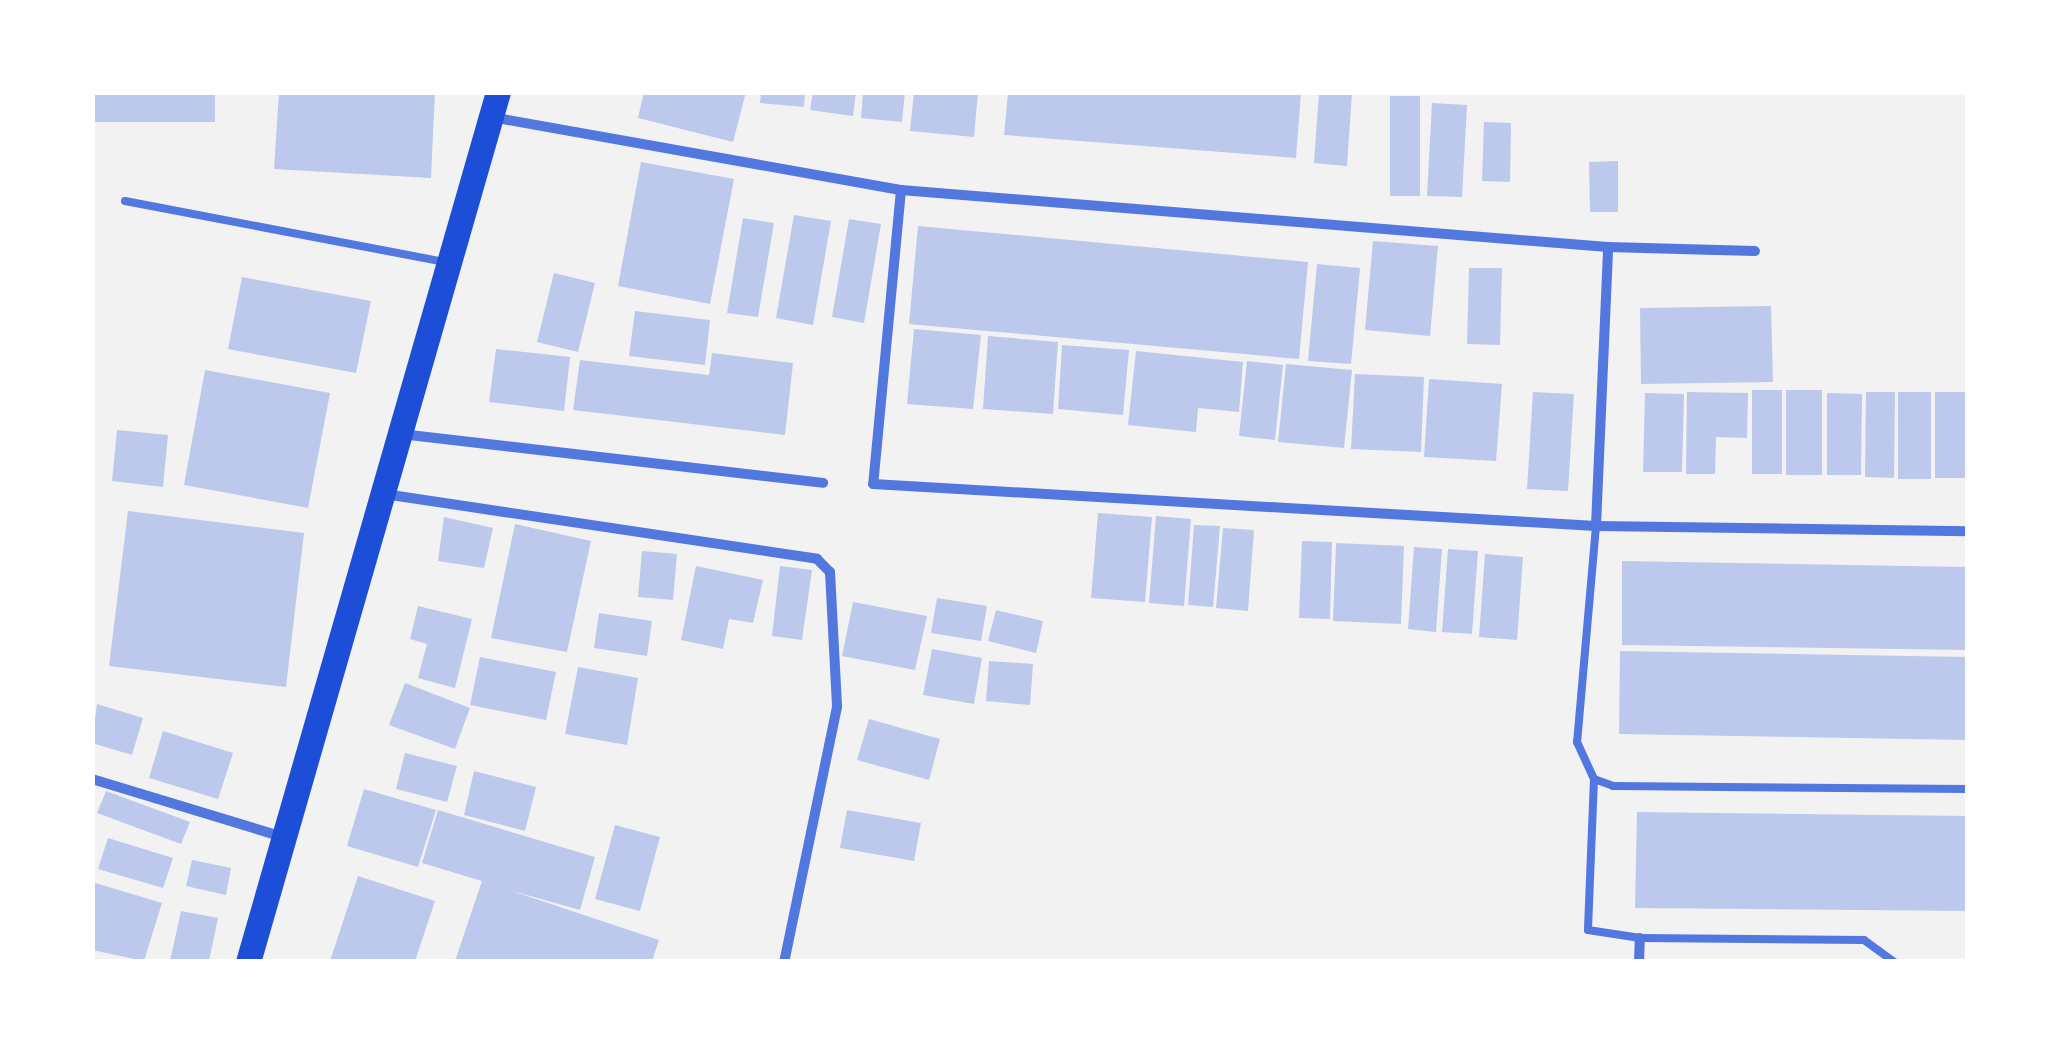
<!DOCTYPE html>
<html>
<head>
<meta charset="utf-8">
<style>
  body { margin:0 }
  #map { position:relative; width:2060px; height:1054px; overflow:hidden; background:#f2f2f2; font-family:"DM Sans",sans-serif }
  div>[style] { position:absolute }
  .building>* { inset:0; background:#bdc9ec }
  .service>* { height:8px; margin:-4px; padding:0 4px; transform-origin:4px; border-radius:4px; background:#5277de }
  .minor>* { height:10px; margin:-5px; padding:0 5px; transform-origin:5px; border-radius:5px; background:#5277de }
  .primary>* { height:25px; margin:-12.5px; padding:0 12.5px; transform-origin:12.5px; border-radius:12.5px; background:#1d4ed8 }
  span { translate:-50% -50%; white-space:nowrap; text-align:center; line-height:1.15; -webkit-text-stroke:10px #fff; paint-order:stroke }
  .frame { position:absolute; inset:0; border:95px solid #fff; pointer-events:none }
</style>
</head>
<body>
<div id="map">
  <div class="building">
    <i style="clip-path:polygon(92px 92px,215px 92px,215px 122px,92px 122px)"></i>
    <i style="clip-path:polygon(279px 92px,435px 92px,431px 178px,274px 169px)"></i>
    <i style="clip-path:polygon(644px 92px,746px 92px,733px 142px,638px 118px)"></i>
    <i style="clip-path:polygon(761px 92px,805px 92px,804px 107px,760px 103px)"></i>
    <i style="clip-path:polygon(813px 92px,856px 92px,853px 116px,810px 110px)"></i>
    <i style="clip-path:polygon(863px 92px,905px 92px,902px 122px,861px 118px)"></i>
    <i style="clip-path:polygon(914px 92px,978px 92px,974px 137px,910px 131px)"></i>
    <i style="clip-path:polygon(1008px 92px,1301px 92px,1296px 158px,1004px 135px)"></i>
    <i style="clip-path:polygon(1319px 92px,1352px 92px,1347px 166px,1314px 163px)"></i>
    <i style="clip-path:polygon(1390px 96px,1420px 96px,1420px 196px,1390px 196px)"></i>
    <i style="clip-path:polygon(1432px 103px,1467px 105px,1462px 197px,1427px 196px)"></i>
    <i style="clip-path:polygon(1484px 122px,1511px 123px,1510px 182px,1482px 181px)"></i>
    <i style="clip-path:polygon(1618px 161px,1618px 212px,1590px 212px,1589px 162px)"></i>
    <i style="clip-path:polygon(641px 162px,734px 179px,710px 304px,618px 286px)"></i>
    <i style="clip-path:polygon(794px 215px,831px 221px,813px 325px,776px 318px)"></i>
    <i style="clip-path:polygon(743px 218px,774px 223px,758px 317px,727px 313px)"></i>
    <i style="clip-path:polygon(849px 219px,881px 224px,864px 323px,832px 317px)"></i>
    <i style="clip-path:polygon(918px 226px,1308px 262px,1299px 359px,909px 324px)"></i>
    <i style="clip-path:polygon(1373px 241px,1438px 246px,1430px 336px,1365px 330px)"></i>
    <i style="clip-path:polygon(1317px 264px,1360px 268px,1351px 364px,1308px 361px)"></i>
    <i style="clip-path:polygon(1469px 268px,1502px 268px,1500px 345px,1467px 344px)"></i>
    <i style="clip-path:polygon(554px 273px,595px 283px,578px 352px,537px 342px)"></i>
    <i style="clip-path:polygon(242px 277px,371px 301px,356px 373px,228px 349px)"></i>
    <i style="clip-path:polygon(1771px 306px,1773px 382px,1641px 384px,1640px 308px)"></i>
    <i style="clip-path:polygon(635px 311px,710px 320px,705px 365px,629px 356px)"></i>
    <i style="clip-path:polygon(914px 329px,981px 335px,973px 409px,907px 404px)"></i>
    <i style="clip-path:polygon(988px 336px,1058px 342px,1053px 414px,983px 409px)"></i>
    <i style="clip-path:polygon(1062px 345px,1129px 350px,1123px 415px,1058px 409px)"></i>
    <i style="clip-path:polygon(496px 349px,570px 357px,564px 411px,489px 402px)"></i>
    <i style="clip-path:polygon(1136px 351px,1243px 362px,1239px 412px,1198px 408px,1196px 432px,1128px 425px)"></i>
    <i style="clip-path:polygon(712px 353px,793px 363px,785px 435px,573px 410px,580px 360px,709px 375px)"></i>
    <i style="clip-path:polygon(1247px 361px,1283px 365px,1275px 440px,1239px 436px)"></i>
    <i style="clip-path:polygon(1286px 364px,1352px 370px,1344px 448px,1278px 442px)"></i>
    <i style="clip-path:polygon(205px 370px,330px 393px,308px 508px,184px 485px)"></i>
    <i style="clip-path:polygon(1355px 374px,1424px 377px,1421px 452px,1351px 449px)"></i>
    <i style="clip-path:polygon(1429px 379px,1502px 384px,1496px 461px,1424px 457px)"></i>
    <i style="clip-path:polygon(1752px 390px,1782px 390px,1782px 474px,1752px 474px)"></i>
    <i style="clip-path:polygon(1786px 390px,1822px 390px,1822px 475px,1786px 475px)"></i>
    <i style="clip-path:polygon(1533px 392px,1574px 394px,1568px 491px,1527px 489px)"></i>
    <i style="clip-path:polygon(1687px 392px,1748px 393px,1747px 438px,1716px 437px,1715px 474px,1686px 474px)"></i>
    <i style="clip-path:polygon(1866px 392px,1895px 392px,1894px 478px,1865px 477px)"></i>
    <i style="clip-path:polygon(1898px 392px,1931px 392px,1931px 479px,1898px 479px)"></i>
    <i style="clip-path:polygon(1935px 392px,1968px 392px,1968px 478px,1935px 478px)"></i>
    <i style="clip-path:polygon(1645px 393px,1684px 394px,1682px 472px,1643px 472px)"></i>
    <i style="clip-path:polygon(1827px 393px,1862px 394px,1861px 475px,1827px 475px)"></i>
    <i style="clip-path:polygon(117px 430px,168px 435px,163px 487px,112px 481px)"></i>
    <i style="clip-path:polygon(128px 511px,304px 533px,286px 687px,109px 666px)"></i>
    <i style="clip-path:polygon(1098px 513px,1152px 517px,1145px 602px,1091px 598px)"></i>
    <i style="clip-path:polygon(1156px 516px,1191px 519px,1184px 606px,1149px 603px)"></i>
    <i style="clip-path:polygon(444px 517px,493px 528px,484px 568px,438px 561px)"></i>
    <i style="clip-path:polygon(515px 524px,591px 541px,567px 652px,491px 638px)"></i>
    <i style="clip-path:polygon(1194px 525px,1220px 526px,1213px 607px,1188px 605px)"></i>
    <i style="clip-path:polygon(1223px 528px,1254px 530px,1248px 611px,1216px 608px)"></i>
    <i style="clip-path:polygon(1302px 541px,1332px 542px,1330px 619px,1299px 618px)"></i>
    <i style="clip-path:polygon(1336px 543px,1404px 546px,1401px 624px,1333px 621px)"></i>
    <i style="clip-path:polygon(1414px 547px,1442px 549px,1436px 632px,1408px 629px)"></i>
    <i style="clip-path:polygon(1448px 549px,1478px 551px,1472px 634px,1442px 632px)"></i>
    <i style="clip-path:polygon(642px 551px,677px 554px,673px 600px,638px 597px)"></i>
    <i style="clip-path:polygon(1485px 554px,1523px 557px,1517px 640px,1479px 637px)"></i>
    <i style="clip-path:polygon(1622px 561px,1968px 567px,1968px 650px,1622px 645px)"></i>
    <i style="clip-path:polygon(696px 566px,763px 580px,753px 623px,729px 619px,723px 649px,681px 640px)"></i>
    <i style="clip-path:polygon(780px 566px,812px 570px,802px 640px,772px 636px)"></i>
    <i style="clip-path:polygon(937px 598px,987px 606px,981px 641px,931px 633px)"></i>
    <i style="clip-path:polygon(853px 602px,927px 616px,915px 670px,842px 656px)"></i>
    <i style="clip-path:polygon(418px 606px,472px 619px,455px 688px,418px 678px,427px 644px,410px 639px)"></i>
    <i style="clip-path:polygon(996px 610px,1043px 621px,1036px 653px,988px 641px)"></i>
    <i style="clip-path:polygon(599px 613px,652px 621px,647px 656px,594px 648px)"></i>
    <i style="clip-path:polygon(932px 649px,982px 658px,974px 704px,923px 695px)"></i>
    <i style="clip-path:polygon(1620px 651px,1968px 657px,1968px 740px,1619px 734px)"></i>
    <i style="clip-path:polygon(480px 657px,556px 672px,546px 720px,470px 705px)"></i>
    <i style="clip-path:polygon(989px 661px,1033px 664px,1030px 705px,986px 701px)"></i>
    <i style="clip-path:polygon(578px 667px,638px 678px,627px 745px,565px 734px)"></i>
    <i style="clip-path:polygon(405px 683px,470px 708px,455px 749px,389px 725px)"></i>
    <i style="clip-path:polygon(97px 704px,143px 718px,132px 755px,92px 743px)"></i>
    <i style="clip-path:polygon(869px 719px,940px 739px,929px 780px,857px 760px)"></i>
    <i style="clip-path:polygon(163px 731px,233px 753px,218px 799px,149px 778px)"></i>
    <i style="clip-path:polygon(405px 753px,457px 766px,447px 802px,396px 789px)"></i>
    <i style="clip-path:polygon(474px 771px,536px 787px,525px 831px,464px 815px)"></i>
    <i style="clip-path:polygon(364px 789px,436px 810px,418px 867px,347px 846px)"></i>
    <i style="clip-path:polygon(106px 791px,190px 822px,181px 844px,97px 813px)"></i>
    <i style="clip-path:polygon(438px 810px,595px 857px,580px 910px,509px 890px,659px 940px,652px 961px,455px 961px,482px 881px,422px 863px)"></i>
    <i style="clip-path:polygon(847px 810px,921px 823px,914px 861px,840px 848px)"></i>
    <i style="clip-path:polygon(1637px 812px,1968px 816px,1968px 911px,1635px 908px)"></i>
    <i style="clip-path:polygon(615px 825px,660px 837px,640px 911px,595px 899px)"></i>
    <i style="clip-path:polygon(108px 838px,173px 858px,163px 888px,98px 869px)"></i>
    <i style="clip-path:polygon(192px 860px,231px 868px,226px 895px,186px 886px)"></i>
    <i style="clip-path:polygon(358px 876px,435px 901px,415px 961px,330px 961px)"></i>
    <i style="clip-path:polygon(92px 882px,162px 903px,144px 961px,92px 950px)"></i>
    <i style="clip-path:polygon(181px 911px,218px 918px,209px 961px,170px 961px)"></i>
  </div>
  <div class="service">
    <i style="left:125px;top:201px;width:326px;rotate:10.8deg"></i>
    <i style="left:1596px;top:526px;width:217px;rotate:95deg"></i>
    <i style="left:1577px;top:742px;width:41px;rotate:65.3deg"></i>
    <i style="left:1594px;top:779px;width:20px;rotate:20deg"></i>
    <i style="left:1613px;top:786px;width:355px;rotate:0.5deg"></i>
    <i style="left:1594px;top:779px;width:151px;rotate:92.3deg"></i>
    <i style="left:1588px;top:930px;width:53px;rotate:8.7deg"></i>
    <i style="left:1640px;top:938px;width:224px;rotate:0.5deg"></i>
    <i style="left:1864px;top:940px;width:37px;rotate:36deg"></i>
  </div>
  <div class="minor">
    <i style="left:491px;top:117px;width:416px;rotate:10.1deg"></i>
    <i style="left:901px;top:190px;width:709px;rotate:4.61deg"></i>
    <i style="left:1608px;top:247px;width:147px;rotate:1.6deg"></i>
    <i style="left:901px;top:190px;width:295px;rotate:95.4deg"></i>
    <i style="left:873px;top:484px;width:724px;rotate:3.32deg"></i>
    <i style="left:1596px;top:526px;width:372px;rotate:0.8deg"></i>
    <i style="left:401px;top:434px;width:425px;rotate:6.6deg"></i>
    <i style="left:384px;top:494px;width:438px;rotate:8.5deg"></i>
    <i style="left:817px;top:559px;width:18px;rotate:45deg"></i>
    <i style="left:830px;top:572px;width:135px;rotate:87deg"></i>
    <i style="left:837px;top:707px;width:260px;rotate:101.7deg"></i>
    <i style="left:1596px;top:526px;width:279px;rotate:-87.5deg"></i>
    <i style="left:92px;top:779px;width:200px;rotate:16.9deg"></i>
    <i style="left:1639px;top:962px;width:24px;rotate:-88deg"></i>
  </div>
  <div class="primary">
    <i style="left:248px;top:962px;width:905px;rotate:-73.97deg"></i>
  </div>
  <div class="frame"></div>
</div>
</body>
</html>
